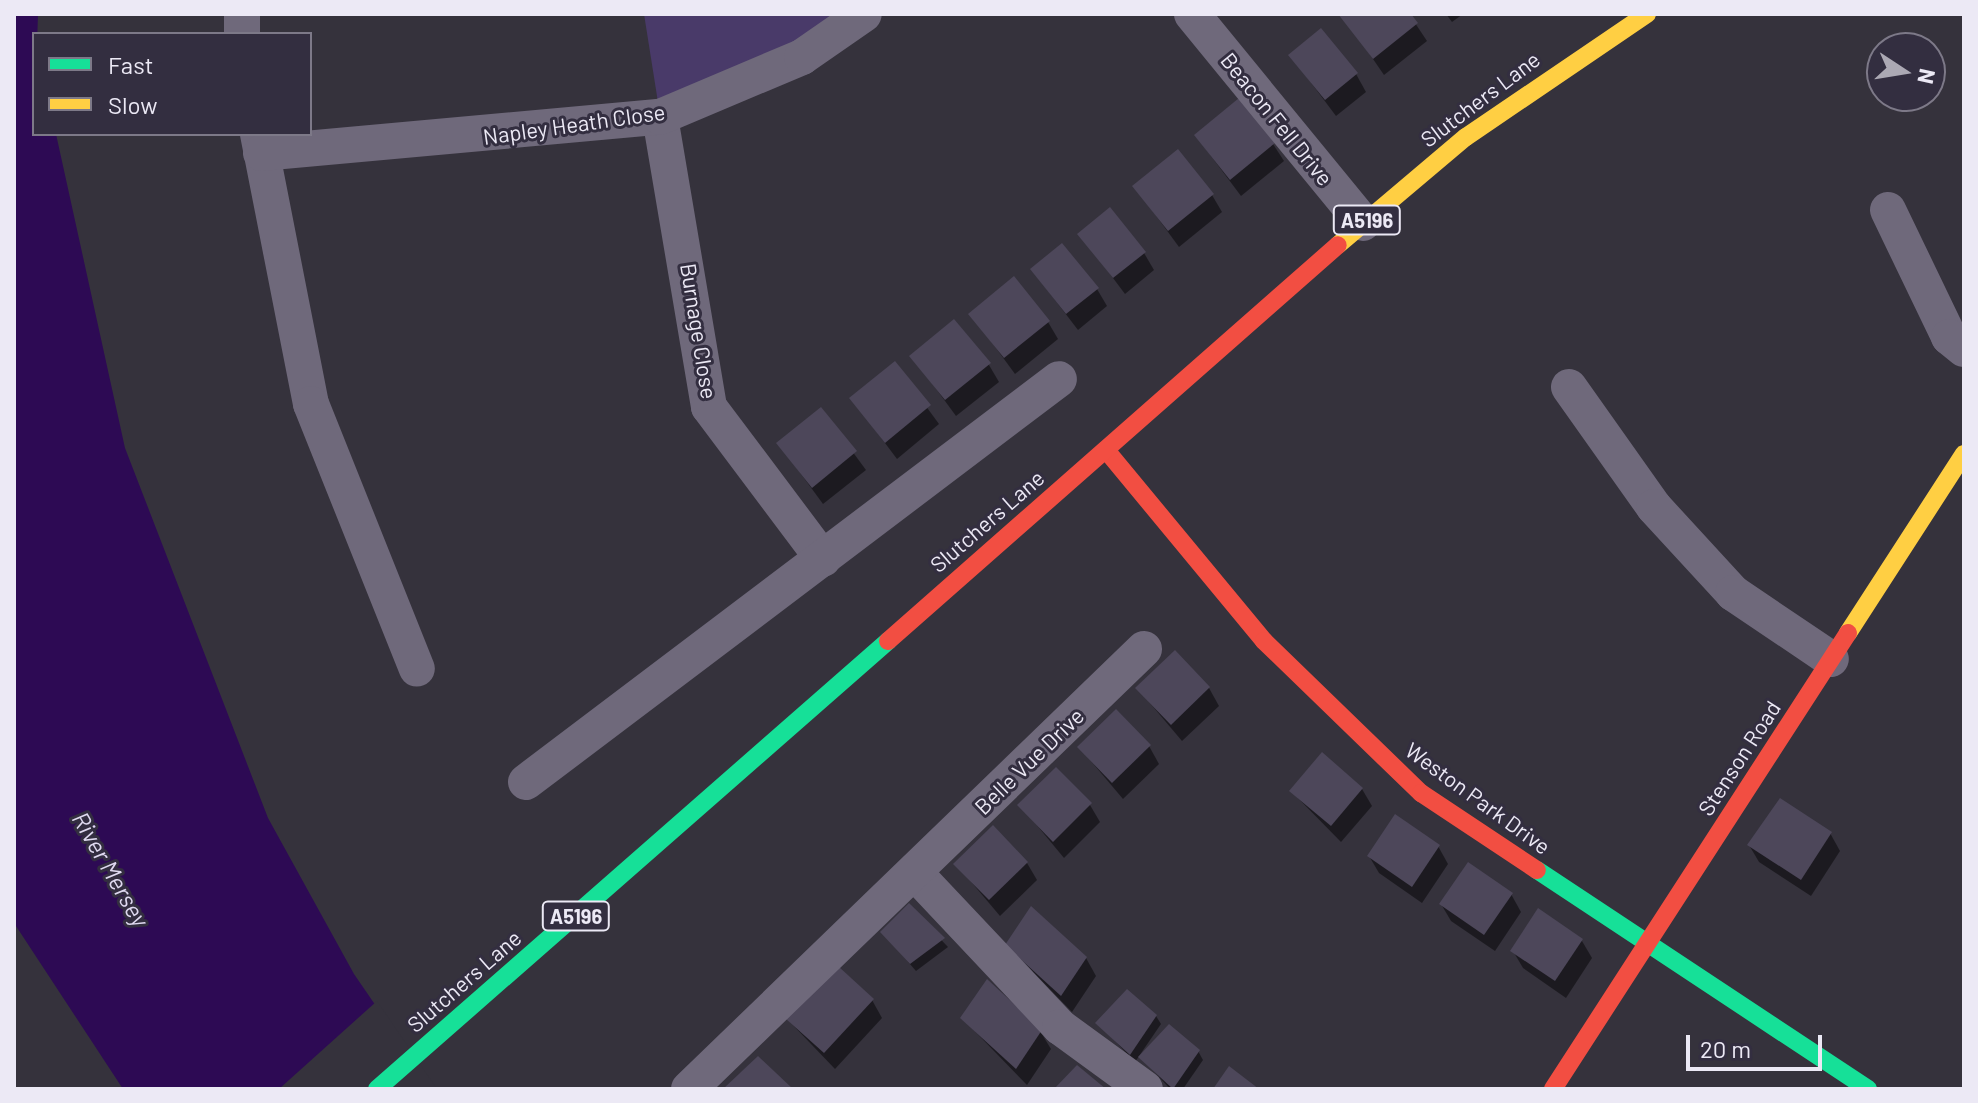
<!DOCTYPE html>
<html>
<head>
<meta charset="utf-8">
<style>
  body { margin:0 }
  #map { position:relative; width:1978px; height:1103px; overflow:hidden; background:#35323c; font-family:Barlow,sans-serif }
  div>[style] { position:absolute }
  .green>* { inset:0; background:#493a69 }
  .water>* { inset:0; background:#2d0a54 }
  .pier>* { inset:0; background:#35323c }
  .shadow>* { inset:0; background:#0007 }
  .building>* { inset:0; background:#4d475a }
  .street>* { height:36px; margin:-18px; padding:0 18px; transform-origin:18px; border-radius:18px; background:#6f697b }
  .fast>* { height:18px; margin:-9px; padding:0 9px; transform-origin:9px; border-radius:9px; background:#16e098 }
  .slow>* { height:18px; margin:-9px; padding:0 9px; transform-origin:9px; border-radius:9px; background:#ffcf43 }
  .jam>* { height:18px; margin:-9px; padding:0 9px; transform-origin:9px; border-radius:9px; background:#f24e42 }
  span { translate:-50% -50%; white-space:nowrap; text-align:center; line-height:1.15; -webkit-text-stroke:6px #332e40; paint-order:stroke }
  .shield-label span { padding:2px 6px; background:#332e40; border:2px solid; border-radius:6px; -webkit-text-stroke-width:0 }
  .shield-label { font-size:20px; color:#ece9f5; font-weight:700 }
  .street-label { font-size:22px; color:#ece9f5 }
  .water-label { font-size:24px; color:#dfd9f0; font-style:italic }
  .frame { position:absolute; inset:0; border:16px solid #ece9f5; pointer-events:none }
  .legend { position:absolute; left:32px; top:32px; width:280px; height:104px; box-sizing:border-box; background:#332e40; border:2px solid #7d7988; margin:0; padding:10px 14px; list-style:none; font-size:24px; color:#ece9f5 }
  .legend li { display:flex; align-items:center; gap:16px; height:40px }
  .legend b { width:40px; border:2px solid #7d7988 }
  .north { position:absolute; left:1866px; top:32px; width:80px; height:80px; box-sizing:border-box; background:#332e40; border:2px solid #7d7988; border-radius:50%; rotate:102deg; font-size:22px; font-weight:700; line-height:32px; text-align:center; color:#ece9f5 }
  .north::after { content:''; display:block; margin:auto; width:28px; height:36px; background:#aca9b4; clip-path:polygon(50% 0,100% 100%,50% 72%,0 100%) }
  .scale { position:absolute; left:1686px; top:1035px; width:136px; height:36px; box-sizing:border-box; border:4px solid #ece9f5; border-top:0; padding-left:10px; font-size:24px; line-height:28px; white-space:nowrap; color:#ece9f5; -webkit-text-stroke:6px #332e40; paint-order:stroke }
</style>
</head>
<body>
<div id="map">
  <div class="green">
    <i style="clip-path:polygon(644px 14px,862px 14px,660px 115px)"></i>
  </div>
  <div class="water">
    <i style="clip-path:polygon(14px 14px,38px 14px,34px 134px,56px 134px,125px 448px,268px 818px,354px 974px,433px 1089px,123px 1089px,14px 923px)"></i>
  </div>
  <div class="pier">
    <i style="clip-path:polygon(377px 1001px,437px 1089px,279px 1089px)"></i>
  </div>
  <div class="shadow">
    <i style="clip-path:polygon(1342px 14px,1409px 14px,1427px 41px,1384px 75px)"></i>
    <i style="clip-path:polygon(1446px 14px,1463px 14px,1452px 22px)"></i>
    <i style="clip-path:polygon(1291px 56px,1356px 74px,1366px 92px,1336px 116px)"></i>
    <i style="clip-path:polygon(1196px 136px,1273px 144px,1284px 161px,1241px 196px)"></i>
    <i style="clip-path:polygon(1135px 187px,1212px 195px,1222px 212px,1179px 247px)"></i>
    <i style="clip-path:polygon(1080px 234px,1144px 253px,1154px 270px,1125px 294px)"></i>
    <i style="clip-path:polygon(1032px 270px,1097px 289px,1107px 306px,1078px 330px)"></i>
    <i style="clip-path:polygon(971px 314px,1048px 322px,1058px 339px,1015px 374px)"></i>
    <i style="clip-path:polygon(912px 356px,989px 365px,999px 382px,956px 416px)"></i>
    <i style="clip-path:polygon(895px 364px,939px 424px,897px 459px,852px 399px)"></i>
    <i style="clip-path:polygon(821px 409px,866px 470px,823px 504px,779px 444px)"></i>
    <i style="clip-path:polygon(1209px 688px,1219px 706px,1182px 741px,1138px 689px)"></i>
    <i style="clip-path:polygon(1149px 746px,1159px 764px,1123px 799px,1079px 747px)"></i>
    <i style="clip-path:polygon(1362px 789px,1372px 806px,1341px 842px,1291px 791px)"></i>
    <i style="clip-path:polygon(1020px 805px,1090px 805px,1100px 822px,1064px 858px)"></i>
    <i style="clip-path:polygon(1830px 833px,1840px 851px,1811px 896px,1759px 862px,1749px 845px)"></i>
    <i style="clip-path:polygon(1438px 846px,1448px 864px,1422px 903px,1379px 873px,1369px 856px)"></i>
    <i style="clip-path:polygon(1027px 863px,1037px 880px,1000px 916px,956px 864px)"></i>
    <i style="clip-path:polygon(1511px 894px,1521px 912px,1495px 951px,1451px 921px,1441px 904px)"></i>
    <i style="clip-path:polygon(909px 906px,948px 947px,916px 971px,882px 932px)"></i>
    <i style="clip-path:polygon(1582px 941px,1592px 958px,1566px 998px,1523px 968px,1513px 951px)"></i>
    <i style="clip-path:polygon(1008px 946px,1086px 958px,1096px 976px,1072px 1012px)"></i>
    <i style="clip-path:polygon(872px 1000px,882px 1018px,835px 1069px,788px 1020px)"></i>
    <i style="clip-path:polygon(1156px 1016px,1161px 1024px,1135px 1062px,1098px 1023px)"></i>
    <i style="clip-path:polygon(962px 1018px,1040px 1031px,1051px 1049px,1027px 1085px)"></i>
    <i style="clip-path:polygon(1198px 1051px,1203px 1060px,1183px 1089px,1170px 1089px,1141px 1057px)"></i>
  </div>
  <div class="building">
    <i style="clip-path:polygon(1338px 14px,1411px 14px,1418px 23px,1373px 59px)"></i>
    <i style="clip-path:polygon(1321px 28px,1358px 73px,1325px 100px,1288px 55px)"></i>
    <i style="clip-path:polygon(1239px 98px,1275px 143px,1230px 180px,1194px 135px)"></i>
    <i style="clip-path:polygon(1178px 149px,1214px 194px,1168px 231px,1132px 186px)"></i>
    <i style="clip-path:polygon(1110px 207px,1146px 252px,1113px 278px,1077px 234px)"></i>
    <i style="clip-path:polygon(1062px 243px,1099px 288px,1066px 314px,1030px 269px)"></i>
    <i style="clip-path:polygon(1014px 276px,1050px 321px,1004px 358px,968px 314px)"></i>
    <i style="clip-path:polygon(954px 319px,991px 363px,945px 400px,909px 356px)"></i>
    <i style="clip-path:polygon(895px 361px,931px 405px,885px 443px,849px 398px)"></i>
    <i style="clip-path:polygon(821px 407px,857px 451px,812px 488px,776px 443px)"></i>
    <i style="clip-path:polygon(1175px 650px,1210px 687px,1171px 725px,1135px 688px)"></i>
    <i style="clip-path:polygon(1116px 709px,1151px 745px,1112px 783px,1077px 747px)"></i>
    <i style="clip-path:polygon(1322px 752px,1363px 788px,1331px 826px,1289px 791px)"></i>
    <i style="clip-path:polygon(1056px 767px,1092px 803px,1053px 842px,1017px 805px)"></i>
    <i style="clip-path:polygon(1780px 798px,1832px 832px,1801px 880px,1747px 845px)"></i>
    <i style="clip-path:polygon(1395px 814px,1440px 845px,1412px 887px,1367px 856px)"></i>
    <i style="clip-path:polygon(993px 825px,1028px 862px,989px 900px,953px 864px)"></i>
    <i style="clip-path:polygon(1468px 862px,1513px 893px,1484px 935px,1439px 904px)"></i>
    <i style="clip-path:polygon(909px 903px,945px 938px,910px 964px,880px 932px)"></i>
    <i style="clip-path:polygon(1031px 906px,1087px 957px,1061px 996px,1005px 945px)"></i>
    <i style="clip-path:polygon(1538px 908px,1583px 939px,1555px 981px,1510px 951px)"></i>
    <i style="clip-path:polygon(838px 966px,874px 999px,824px 1053px,786px 1019px)"></i>
    <i style="clip-path:polygon(987px 979px,1042px 1030px,1016px 1069px,960px 1018px)"></i>
    <i style="clip-path:polygon(1127px 989px,1157px 1015px,1130px 1055px,1095px 1023px)"></i>
    <i style="clip-path:polygon(1169px 1024px,1200px 1050px,1173px 1089px,1138px 1057px)"></i>
    <i style="clip-path:polygon(758px 1056px,793px 1089px,723px 1089px)"></i>
    <i style="clip-path:polygon(1077px 1065px,1106px 1089px,1054px 1089px)"></i>
    <i style="clip-path:polygon(1229px 1066px,1259px 1089px,1213px 1089px)"></i>
  </div>
  <div class="street">
    <i style="left:242px;top:14px;width:20px;rotate:90deg"></i>
    <i style="left:1192px;top:14px;width:270px;rotate:50.7deg"></i>
    <i style="left:660px;top:117px;width:294px;rotate:80.4deg"></i>
    <i style="left:709px;top:407px;width:190px;rotate:53.1deg"></i>
    <i style="left:258px;top:134px;width:275px;rotate:78.9deg"></i>
    <i style="left:311px;top:404px;width:285px;rotate:68.2deg"></i>
    <i style="left:261px;top:153px;width:401px;rotate:-5.2deg"></i>
    <i style="left:660px;top:117px;width:154px;rotate:-22.9deg"></i>
    <i style="left:802px;top:57px;width:75px;rotate:-34.7deg"></i>
    <i style="left:1888px;top:210px;width:141px;rotate:64.3deg"></i>
    <i style="left:1949px;top:337px;width:19px;rotate:39deg"></i>
    <i style="left:1569px;top:387px;width:147px;rotate:54.7deg"></i>
    <i style="left:1654px;top:507px;width:117px;rotate:47.4deg"></i>
    <i style="left:1733px;top:593px;width:118px;rotate:34deg"></i>
    <i style="left:526px;top:782px;width:668px;rotate:-37.09deg"></i>
    <i style="left:915px;top:873px;width:212px;rotate:46.7deg"></i>
    <i style="left:1060px;top:1027px;width:105px;rotate:36.1deg"></i>
    <i style="left:689px;top:1089px;width:633px;rotate:-44.04deg"></i>
  </div>
  <div class="fast">
    <i style="left:1537px;top:870px;width:397px;rotate:33.5deg"></i>
    <i style="left:377px;top:1089px;width:680px;rotate:-41.24deg"></i>
  </div>
  <div class="slow">
    <i style="left:1338px;top:245px;width:167px;rotate:-40.2deg"></i>
    <i style="left:1466px;top:137px;width:219px;rotate:-34.2deg"></i>
    <i style="left:1848px;top:633px;width:213px;rotate:-57.1deg"></i>
  </div>
  <div class="jam">
    <i style="left:1106px;top:450px;width:248px;rotate:50.4deg"></i>
    <i style="left:1264px;top:641px;width:219px;rotate:44.1deg"></i>
    <i style="left:1421px;top:793px;width:139px;rotate:33.6deg"></i>
    <i style="left:888px;top:641px;width:599px;rotate:-41.35deg"></i>
    <i style="left:1553px;top:1089px;width:543px;rotate:-57.1deg"></i>
  </div>
  <div class="shield-label">
    <span style="left:1367px;top:220px">A5196</span>
    <span style="left:576px;top:916px">A5196</span>
  </div>
  <div class="street-label">
    <span style="left:1480px;top:99px;rotate:-37deg">Slutchers Lane</span>
    <span style="left:1277px;top:119px;rotate:51deg">Beacon Fell Drive</span>
    <span style="left:574px;top:124px;rotate:-8deg">Napley Heath Close</span>
    <span style="left:699px;top:331px;rotate:81deg">Burnage Close</span>
    <span style="left:987px;top:521px;rotate:-41deg">Slutchers Lane</span>
    <span style="left:1739px;top:758px;rotate:-57deg">Stenson Road</span>
    <span style="left:1029px;top:761px;rotate:-44deg">Belle Vue Drive</span>
    <span style="left:1478px;top:798px;rotate:36deg">Weston Park Drive</span>
    <span style="left:464px;top:981px;rotate:-41deg">Slutchers Lane</span>
  </div>
  <div class="water-label">
    <span style="left:111px;top:869px;rotate:60deg">River Mersey</span>
  </div>
  <div class="frame"></div>
  <ul class="legend">
  <li><b style="height:10px;background:#16e098"></b>Fast</li>
  <li><b style="height:10px;background:#ffcf43"></b>Slow</li>
  </ul>
  <div class="north">N</div>
  <div class="scale">20 m</div>
</div>
</body>
</html>
